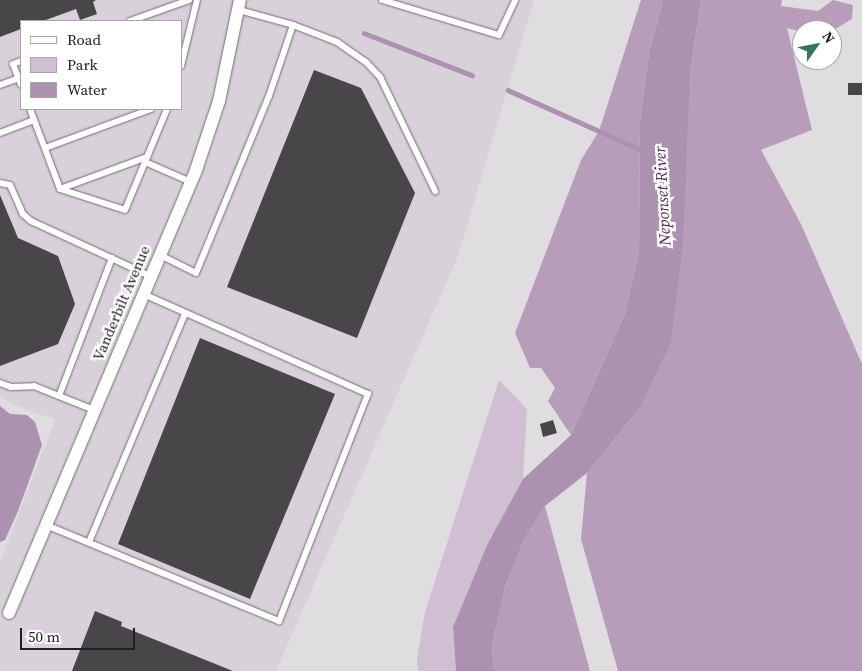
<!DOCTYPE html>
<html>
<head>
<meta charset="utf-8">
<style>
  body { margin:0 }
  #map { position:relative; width:862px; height:671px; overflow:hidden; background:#e0dde0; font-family:"Source Serif 4",serif }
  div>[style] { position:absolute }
  .built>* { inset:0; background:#d9d1da }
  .green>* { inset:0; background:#d0bfd2 }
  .forest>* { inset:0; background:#b89dbb }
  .water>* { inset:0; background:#ac92b0 }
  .stream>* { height:4.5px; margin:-2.25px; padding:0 2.25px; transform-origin:2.25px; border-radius:2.25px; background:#ac92b0 }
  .building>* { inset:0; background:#484649 }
  .roads { filter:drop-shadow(0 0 1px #737073) drop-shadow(0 0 1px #737073) }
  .lane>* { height:6px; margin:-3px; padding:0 3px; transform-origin:3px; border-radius:3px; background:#fff }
  .street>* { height:12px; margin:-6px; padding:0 6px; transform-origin:6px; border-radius:6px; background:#fff }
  span { translate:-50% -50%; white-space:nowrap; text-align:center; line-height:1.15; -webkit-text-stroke:5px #fff; paint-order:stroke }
  .street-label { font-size:15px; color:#212021 }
  .water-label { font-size:16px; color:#4d2a53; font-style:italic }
  .legend { position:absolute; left:20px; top:20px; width:162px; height:90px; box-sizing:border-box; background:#fff; border:1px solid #a6a6a6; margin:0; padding:6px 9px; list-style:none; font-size:15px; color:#212021 }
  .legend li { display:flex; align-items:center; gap:10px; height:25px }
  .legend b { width:25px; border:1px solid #a6a6a6 }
  .north { position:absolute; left:792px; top:20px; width:50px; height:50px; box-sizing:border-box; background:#fff; border:1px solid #a6a6a6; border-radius:50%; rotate:57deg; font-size:14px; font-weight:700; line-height:20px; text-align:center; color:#212021 }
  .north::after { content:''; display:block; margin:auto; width:18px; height:22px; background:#357562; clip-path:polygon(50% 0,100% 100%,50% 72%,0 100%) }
  .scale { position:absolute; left:20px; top:628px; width:115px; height:22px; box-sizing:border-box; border:2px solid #212021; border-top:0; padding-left:6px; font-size:15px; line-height:18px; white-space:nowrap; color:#212021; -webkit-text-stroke:4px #fff; paint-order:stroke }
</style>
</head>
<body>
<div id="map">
  <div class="built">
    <i style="clip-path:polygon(evenodd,0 0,534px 0,458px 256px,276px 671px,0 671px,0 562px,55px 420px,14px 405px,0 396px,0 0,21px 21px,181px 21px,181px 109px,21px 109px,21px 21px)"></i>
  </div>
  <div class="green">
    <i style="clip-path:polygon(499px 380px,527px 409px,523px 479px,487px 545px,453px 627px,456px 671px,418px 671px,417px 658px,425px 612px)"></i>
  </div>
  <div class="forest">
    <i style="clip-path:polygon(641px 0,663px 0,649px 53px,640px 120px,639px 253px,624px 316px,571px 435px,548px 401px,555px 388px,541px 368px,530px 368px,515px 333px,581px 160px,599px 131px)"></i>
    <i style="clip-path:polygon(701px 0,782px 0,781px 6px,818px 11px,833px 0,853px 5px,852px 19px,832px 31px,802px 32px,787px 28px,812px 130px,761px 150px,801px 224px,862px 364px,862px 671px,618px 671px,581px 539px,587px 473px,639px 409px,685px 147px,690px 74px)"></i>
    <i style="clip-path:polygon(545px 506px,590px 671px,494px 671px,492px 646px,506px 584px,524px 540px)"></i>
  </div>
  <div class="water">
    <i style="clip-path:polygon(663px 0,701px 0,690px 74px,683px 244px,671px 342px,639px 409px,587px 473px,545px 506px,524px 540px,506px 584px,492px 646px,494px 671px,456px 671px,453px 627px,487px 545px,523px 479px,571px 435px,624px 316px,639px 253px,640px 120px,649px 53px)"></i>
    <i style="clip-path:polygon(0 406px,10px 414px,27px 415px,35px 422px,42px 445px,18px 511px,5px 540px,0 542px)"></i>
  </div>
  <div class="stream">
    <i style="left:364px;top:33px;width:116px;rotate:21.3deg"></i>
    <i style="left:508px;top:90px;width:149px;rotate:24.2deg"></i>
  </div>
  <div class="building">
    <i style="clip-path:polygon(0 0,96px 0,93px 2px,97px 14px,80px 20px,76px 9px,43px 21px,21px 21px,21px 29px,0 37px)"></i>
    <i style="clip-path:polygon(314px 70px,361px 88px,415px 193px,357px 338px,227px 287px)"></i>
    <i style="clip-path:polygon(848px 83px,862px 83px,862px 95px,848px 95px)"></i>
    <i style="clip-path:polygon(0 195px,18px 238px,58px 256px,75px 304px,58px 344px,0 366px)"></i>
    <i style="clip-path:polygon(200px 338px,335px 394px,250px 599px,118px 544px)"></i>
    <i style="clip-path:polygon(553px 420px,557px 433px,543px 437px,540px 424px)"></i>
    <i style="clip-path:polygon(95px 611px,122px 622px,121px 626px,233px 671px,72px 671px)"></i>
  </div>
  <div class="roads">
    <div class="lane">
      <i style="left:382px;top:0;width:122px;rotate:16.7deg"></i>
      <i style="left:499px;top:35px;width:38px;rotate:-65deg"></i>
      <i style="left:239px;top:10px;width:56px;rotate:15.5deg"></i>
      <i style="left:293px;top:25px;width:47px;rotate:21.1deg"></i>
      <i style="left:337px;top:42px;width:35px;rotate:35deg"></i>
      <i style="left:366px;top:62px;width:21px;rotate:47deg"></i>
      <i style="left:380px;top:77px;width:127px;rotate:64.2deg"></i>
      <i style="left:130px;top:21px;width:63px;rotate:-19.6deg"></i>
      <i style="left:21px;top:61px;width:9px;rotate:159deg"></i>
      <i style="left:13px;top:64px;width:22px;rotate:69deg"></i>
      <i style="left:181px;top:66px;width:68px;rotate:-76.4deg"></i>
      <i style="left:0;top:85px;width:20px;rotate:-20deg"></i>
      <i style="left:30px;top:109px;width:85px;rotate:69.4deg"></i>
      <i style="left:0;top:133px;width:36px;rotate:-21deg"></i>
      <i style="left:45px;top:148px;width:113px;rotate:-20.2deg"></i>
      <i style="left:145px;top:162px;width:50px;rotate:23.5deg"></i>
      <i style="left:0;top:183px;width:10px;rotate:11deg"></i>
      <i style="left:10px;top:185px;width:32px;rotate:66deg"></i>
      <i style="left:23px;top:214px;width:11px;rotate:41deg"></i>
      <i style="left:31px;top:221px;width:131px;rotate:24.8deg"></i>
      <i style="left:60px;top:189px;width:68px;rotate:17.9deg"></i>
      <i style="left:125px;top:210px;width:109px;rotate:-67.4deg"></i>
      <i style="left:60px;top:189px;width:93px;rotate:-20.2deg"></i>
      <i style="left:160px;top:255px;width:40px;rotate:26.6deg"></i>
      <i style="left:196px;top:273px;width:191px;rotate:-67.6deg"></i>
      <i style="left:269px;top:96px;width:75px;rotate:-71.3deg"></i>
      <i style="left:0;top:383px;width:12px;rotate:20deg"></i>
      <i style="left:11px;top:387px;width:23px;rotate:-2deg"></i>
      <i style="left:34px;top:386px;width:65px;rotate:21.8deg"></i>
      <i style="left:59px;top:396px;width:148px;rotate:-69deg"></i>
      <i style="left:46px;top:525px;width:252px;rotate:22.4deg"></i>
      <i style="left:279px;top:621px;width:244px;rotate:-68.6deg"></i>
      <i style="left:368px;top:394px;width:246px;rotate:-156deg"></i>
      <i style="left:89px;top:542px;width:247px;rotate:-67.2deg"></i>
    </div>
    <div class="street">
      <i style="left:9px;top:613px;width:481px;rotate:-67.1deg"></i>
      <i style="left:196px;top:170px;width:73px;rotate:-71.6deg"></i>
      <i style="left:219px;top:101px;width:103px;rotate:-78.3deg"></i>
    </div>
  </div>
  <div class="street-label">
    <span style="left:121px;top:303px;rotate:-67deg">Vanderbilt Avenue</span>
  </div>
  <div class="water-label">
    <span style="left:662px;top:196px;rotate:-93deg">Neponset River</span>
  </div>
  <ul class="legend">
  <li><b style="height:6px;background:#fff"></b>Road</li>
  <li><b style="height:14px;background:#d0bfd2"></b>Park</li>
  <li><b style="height:14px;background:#ac92b0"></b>Water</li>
  </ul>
  <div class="north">N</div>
  <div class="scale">50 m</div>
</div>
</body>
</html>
